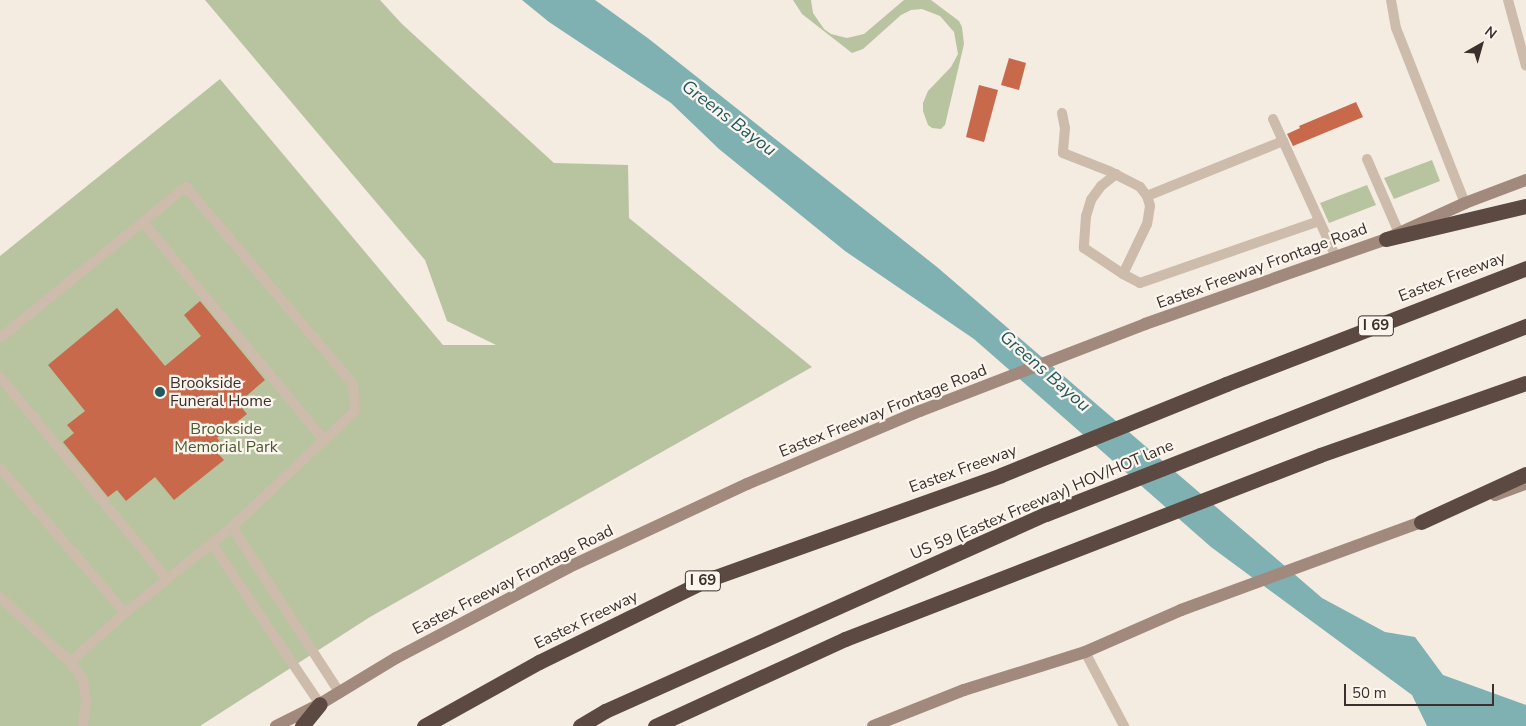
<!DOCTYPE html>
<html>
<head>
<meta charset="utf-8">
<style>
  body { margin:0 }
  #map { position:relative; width:1526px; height:726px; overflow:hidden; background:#f4ebe1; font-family:"Nunito Sans",sans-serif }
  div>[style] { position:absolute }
  .green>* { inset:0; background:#b8c4a0 }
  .water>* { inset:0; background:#7fb0b2 }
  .building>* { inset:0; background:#c8694b }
  .service>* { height:10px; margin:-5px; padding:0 5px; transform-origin:5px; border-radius:5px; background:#cdbbac }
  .secondary>* { height:12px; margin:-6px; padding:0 6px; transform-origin:6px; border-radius:6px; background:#a18a7d }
  .motorway>* { height:15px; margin:-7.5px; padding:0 7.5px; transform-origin:7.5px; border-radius:7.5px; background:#5c4a42 }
  .dots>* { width:14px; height:14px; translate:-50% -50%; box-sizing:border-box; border:2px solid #fbf5ee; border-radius:50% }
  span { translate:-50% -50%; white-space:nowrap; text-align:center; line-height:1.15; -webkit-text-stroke:4.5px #fbf5ee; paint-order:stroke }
  .shield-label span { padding:1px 4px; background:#fbf5ee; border:1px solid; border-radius:4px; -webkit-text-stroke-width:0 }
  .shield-label { font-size:15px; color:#3b302b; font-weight:700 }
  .street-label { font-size:16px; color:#3b302b }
  .poi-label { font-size:16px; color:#3b302b }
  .left { translate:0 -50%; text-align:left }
  .park-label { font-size:16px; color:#4a5a2e }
  .water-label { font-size:18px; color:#1f5a5e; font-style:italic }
  .north { position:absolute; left:1456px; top:20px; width:50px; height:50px; -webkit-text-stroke:4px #fbf5ee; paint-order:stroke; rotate:38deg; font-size:14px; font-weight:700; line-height:20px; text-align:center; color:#3b302b }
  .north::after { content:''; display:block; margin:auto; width:18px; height:22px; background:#3b302b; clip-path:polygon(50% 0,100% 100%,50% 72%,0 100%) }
  .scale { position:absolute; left:1344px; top:684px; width:150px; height:22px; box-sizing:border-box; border:2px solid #3b302b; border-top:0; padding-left:6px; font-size:15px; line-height:18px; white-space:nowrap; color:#3b302b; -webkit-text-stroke:4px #fbf5ee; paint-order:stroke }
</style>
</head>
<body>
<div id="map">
  <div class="green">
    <i style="clip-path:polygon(205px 0,380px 0,402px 24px,554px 163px,628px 165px,629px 218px,812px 367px,370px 617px,200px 726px,0 726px,0 256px,220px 79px,443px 345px,496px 345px,447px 321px,425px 260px)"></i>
    <i style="clip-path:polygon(793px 0,811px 0,813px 13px,824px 29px,831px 34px,847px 38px,864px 34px,904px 0,931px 0,959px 21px,962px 27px,964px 44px,945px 125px,941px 129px,932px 128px,928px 125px,923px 111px,923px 103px,928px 91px,951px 67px,958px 54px,954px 32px,940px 16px,922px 9px,911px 10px,901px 15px,863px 49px,852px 53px,802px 14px)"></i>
    <i style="clip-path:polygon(1432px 160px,1440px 181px,1394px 199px,1384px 178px)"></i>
    <i style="clip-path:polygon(1367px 185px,1376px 205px,1329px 223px,1320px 203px)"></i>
  </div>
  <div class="water">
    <i style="clip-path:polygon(522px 0,595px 0,649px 39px,937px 267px,1322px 598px,1385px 632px,1415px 637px,1443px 675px,1526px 705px,1526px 726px,1427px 726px,1412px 695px,1211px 547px,974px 339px,845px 251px,719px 149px,671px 103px,549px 22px)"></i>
  </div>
  <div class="building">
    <i style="clip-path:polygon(1009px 58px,1026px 63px,1019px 90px,1001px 85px)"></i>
    <i style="clip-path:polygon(979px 85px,998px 90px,984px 142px,966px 137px)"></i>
    <i style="clip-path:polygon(1356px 102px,1363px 117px,1293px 146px,1287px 134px,1300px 128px,1299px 126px)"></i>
    <i style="clip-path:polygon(200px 301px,265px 380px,238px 403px,247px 414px,217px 438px,222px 444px,215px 450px,224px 460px,174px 500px,155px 477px,126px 501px,117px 490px,108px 497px,63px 442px,74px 433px,67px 425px,85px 411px,48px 365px,117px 308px,165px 366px,201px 336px,184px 315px)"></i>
  </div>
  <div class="service">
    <i style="left:1391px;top:0;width:28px;rotate:80deg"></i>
    <i style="left:1396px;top:28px;width:188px;rotate:68.5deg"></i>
    <i style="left:1508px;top:0;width:68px;rotate:74.7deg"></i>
    <i style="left:1062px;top:113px;width:15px;rotate:79deg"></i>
    <i style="left:1065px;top:128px;width:25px;rotate:95deg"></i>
    <i style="left:1063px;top:153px;width:49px;rotate:21.4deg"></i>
    <i style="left:1109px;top:171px;width:35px;rotate:27deg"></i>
    <i style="left:1140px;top:187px;width:11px;rotate:52deg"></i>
    <i style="left:1147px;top:196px;width:10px;rotate:73deg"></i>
    <i style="left:1150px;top:206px;width:18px;rotate:99deg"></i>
    <i style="left:1147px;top:224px;width:55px;rotate:115.6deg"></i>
    <i style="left:1123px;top:274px;width:19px;rotate:28deg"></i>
    <i style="left:1140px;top:283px;width:189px;rotate:-19.1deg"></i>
    <i style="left:1273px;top:119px;width:152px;rotate:65.5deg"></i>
    <i style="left:1367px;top:159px;width:81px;rotate:66.6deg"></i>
    <i style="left:1116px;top:174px;width:19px;rotate:141deg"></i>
    <i style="left:1101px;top:186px;width:17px;rotate:126deg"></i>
    <i style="left:1091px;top:200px;width:17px;rotate:107deg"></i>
    <i style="left:1086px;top:216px;width:32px;rotate:94deg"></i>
    <i style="left:1084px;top:248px;width:47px;rotate:33.7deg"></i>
    <i style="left:1147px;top:196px;width:147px;rotate:-22deg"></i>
    <i style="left:143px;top:222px;width:283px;rotate:50.3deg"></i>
    <i style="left:0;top:338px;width:240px;rotate:-39.1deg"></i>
    <i style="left:186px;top:187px;width:258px;rotate:49.7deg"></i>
    <i style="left:353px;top:384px;width:27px;rotate:86deg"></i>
    <i style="left:355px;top:411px;width:169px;rotate:136.7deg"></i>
    <i style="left:232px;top:527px;width:137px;rotate:141.2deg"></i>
    <i style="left:125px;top:613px;width:74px;rotate:138.3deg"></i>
    <i style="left:0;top:377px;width:262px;rotate:50.4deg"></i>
    <i style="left:0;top:468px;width:191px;rotate:49.2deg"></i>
    <i style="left:232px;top:527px;width:198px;rotate:57deg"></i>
    <i style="left:212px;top:544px;width:193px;rotate:56deg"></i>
    <i style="left:0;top:597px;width:96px;rotate:42.9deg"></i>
    <i style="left:70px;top:662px;width:22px;rotate:54deg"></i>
    <i style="left:83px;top:680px;width:21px;rotate:82deg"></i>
    <i style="left:86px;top:701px;width:25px;rotate:97deg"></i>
    <i style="left:1085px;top:652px;width:84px;rotate:62.2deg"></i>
  </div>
  <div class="secondary">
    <i style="left:1495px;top:495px;width:33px;rotate:-20deg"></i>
    <i style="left:276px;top:726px;width:49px;rotate:-26.6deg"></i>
    <i style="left:320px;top:704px;width:89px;rotate:-31.2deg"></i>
    <i style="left:396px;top:658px;width:195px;rotate:-27.7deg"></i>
    <i style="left:569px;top:567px;width:196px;rotate:-25deg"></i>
    <i style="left:747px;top:484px;width:188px;rotate:-22.9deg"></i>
    <i style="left:920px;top:411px;width:241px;rotate:-21.1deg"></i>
    <i style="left:1145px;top:324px;width:256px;rotate:-19.4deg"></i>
    <i style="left:1386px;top:239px;width:87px;rotate:-24.5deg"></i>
    <i style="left:1465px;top:203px;width:65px;rotate:-20.7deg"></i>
    <i style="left:873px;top:726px;width:98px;rotate:-21.6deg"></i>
    <i style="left:964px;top:690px;width:127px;rotate:-17.4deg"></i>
    <i style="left:1085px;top:652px;width:105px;rotate:-23.6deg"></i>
    <i style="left:1181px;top:610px;width:265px;rotate:-20.1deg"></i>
  </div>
  <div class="motorway">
    <i style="left:1386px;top:239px;width:144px;rotate:-13.3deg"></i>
    <i style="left:1421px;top:522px;width:115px;rotate:-24.6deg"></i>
    <i style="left:302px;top:726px;width:28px;rotate:-51deg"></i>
    <i style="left:424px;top:726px;width:132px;rotate:-29.1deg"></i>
    <i style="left:539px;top:662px;width:184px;rotate:-26.1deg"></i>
    <i style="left:704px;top:581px;width:315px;rotate:-19.6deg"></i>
    <i style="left:1001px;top:475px;width:243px;rotate:-22deg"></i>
    <i style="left:1226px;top:384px;width:322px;rotate:-21.1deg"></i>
    <i style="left:580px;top:726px;width:29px;rotate:-31deg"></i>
    <i style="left:605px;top:711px;width:483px;rotate:-24.1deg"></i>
    <i style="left:1046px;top:514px;width:516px;rotate:-21.39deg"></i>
    <i style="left:655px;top:726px;width:209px;rotate:-24.6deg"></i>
    <i style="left:845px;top:639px;width:509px;rotate:-21.17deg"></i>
    <i style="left:1320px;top:455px;width:218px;rotate:-19.3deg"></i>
  </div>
  <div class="dots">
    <i style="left:160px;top:392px;background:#1f5a5e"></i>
  </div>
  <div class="shield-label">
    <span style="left:1376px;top:326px">I 69</span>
    <span style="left:703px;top:581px">I 69</span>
  </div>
  <div class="street-label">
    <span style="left:1262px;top:266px;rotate:-20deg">Eastex Freeway Frontage Road</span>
    <span style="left:1452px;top:277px;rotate:-21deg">Eastex Freeway</span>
    <span style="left:883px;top:411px;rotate:-22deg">Eastex Freeway Frontage Road</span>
    <span style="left:963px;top:469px;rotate:-20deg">Eastex Freeway</span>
    <span style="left:1042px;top:500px;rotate:-23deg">US 59 (Eastex Freeway) HOV/HOT lane</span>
    <span style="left:513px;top:580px;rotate:-27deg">Eastex Freeway Frontage Road</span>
    <span style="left:586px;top:620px;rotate:-26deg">Eastex Freeway</span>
  </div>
  <div class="poi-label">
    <span class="left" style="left:170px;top:392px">Brookside<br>Funeral Home</span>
  </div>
  <div class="park-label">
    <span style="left:226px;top:438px">Brookside<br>Memorial Park</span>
  </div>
  <div class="water-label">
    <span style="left:729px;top:118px;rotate:37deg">Greens Bayou</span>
    <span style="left:1045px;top:371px;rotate:41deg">Greens Bayou</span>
  </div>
  <div class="north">N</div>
  <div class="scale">50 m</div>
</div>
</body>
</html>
